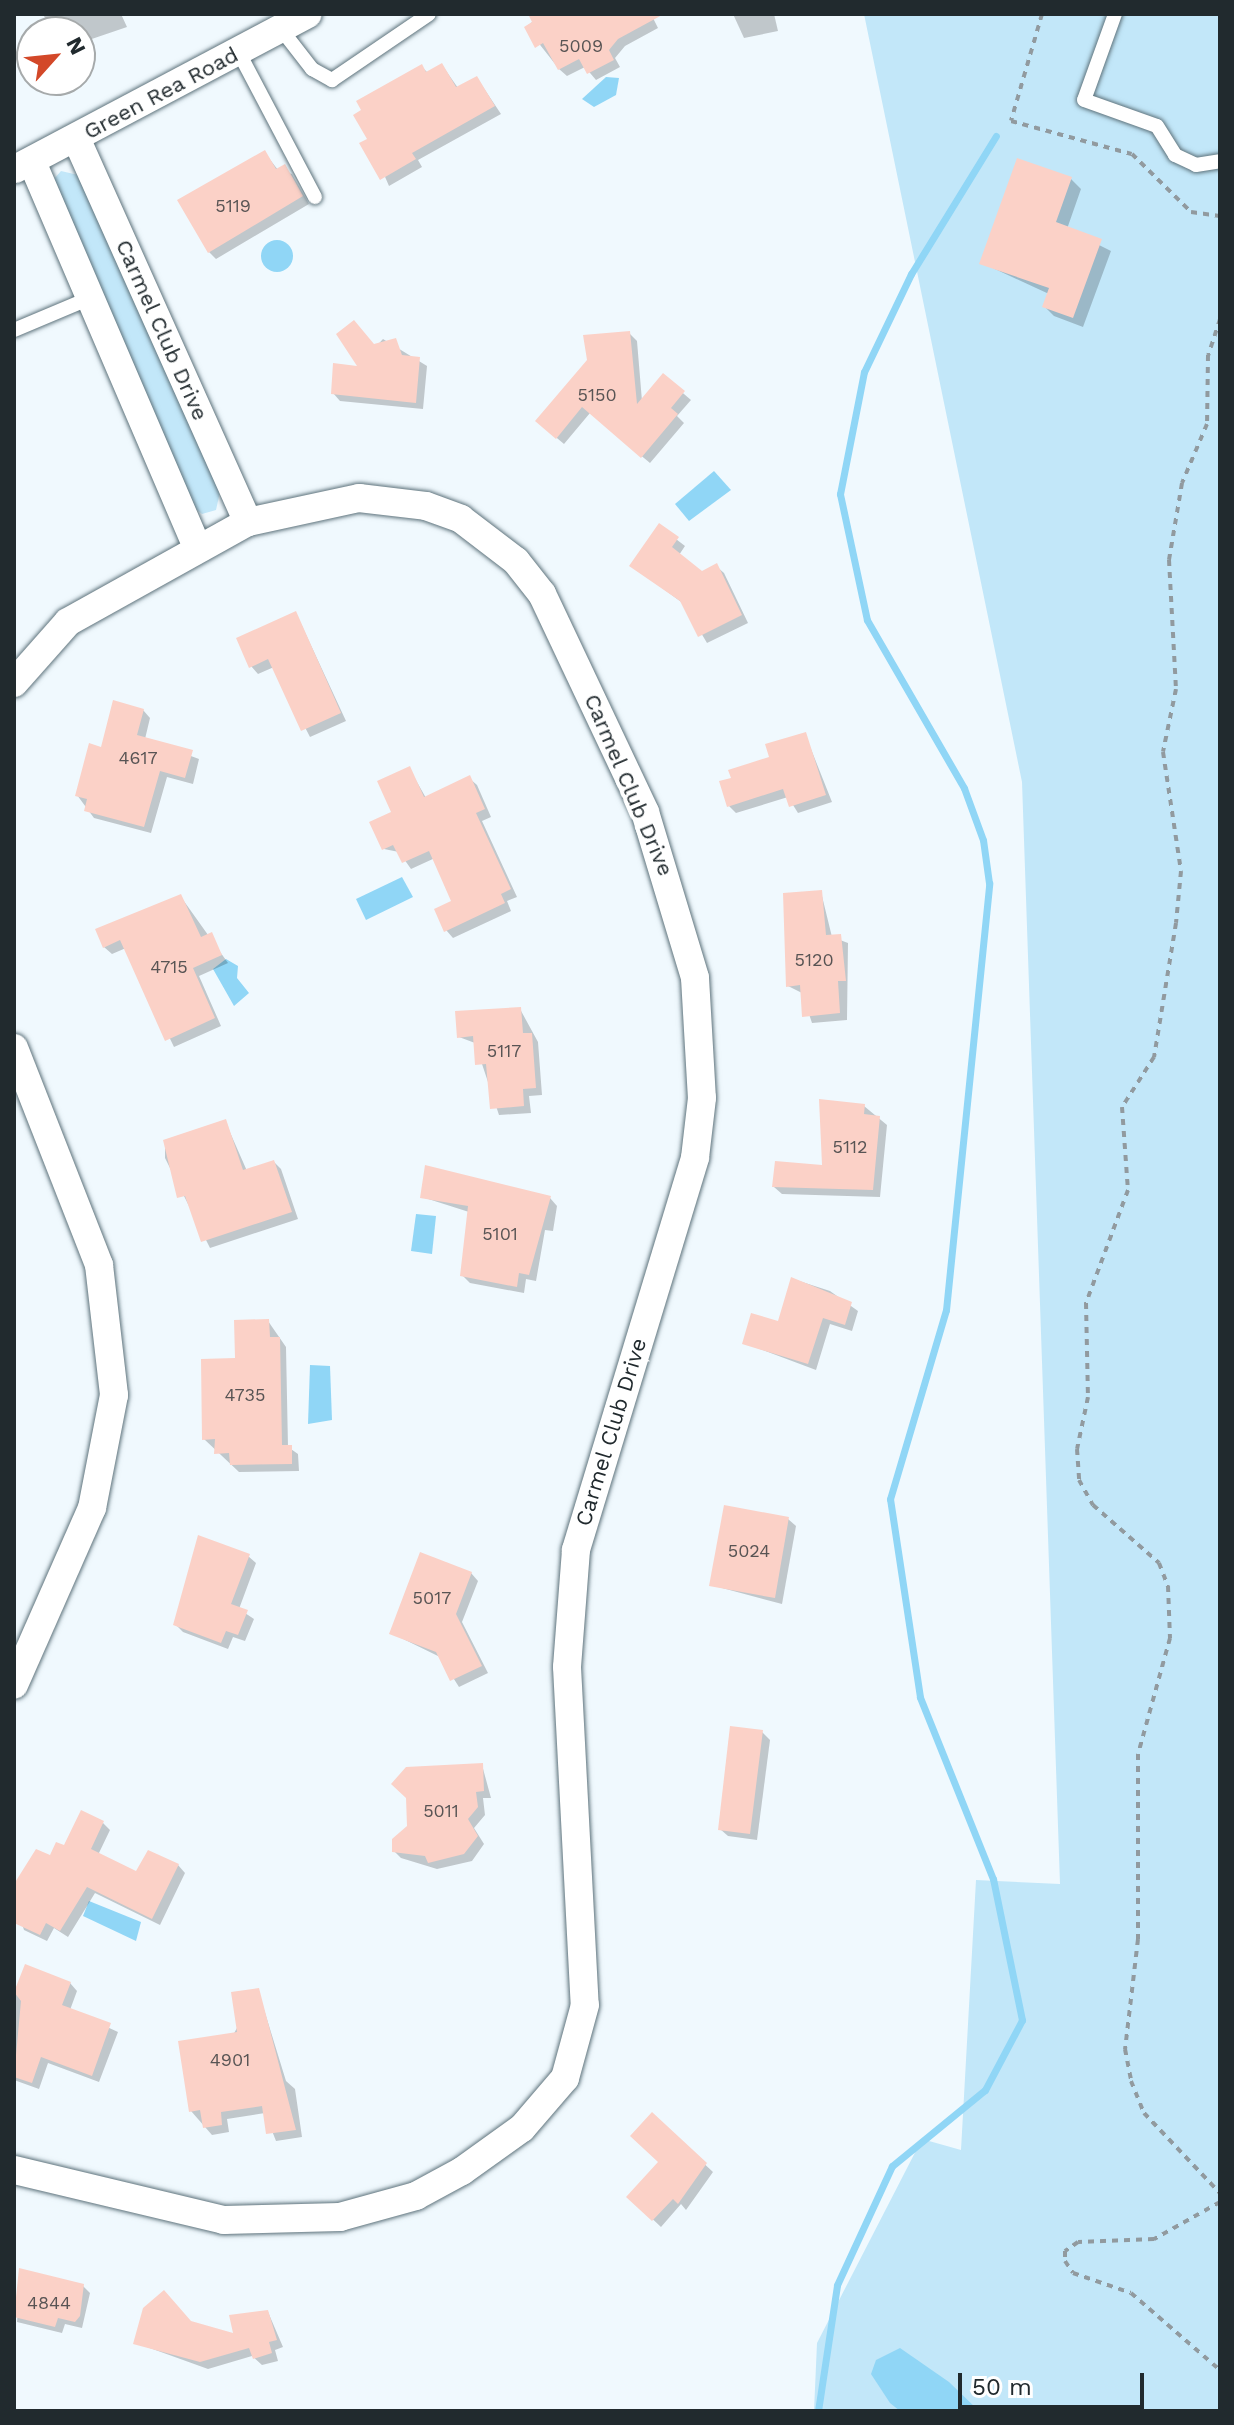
<!DOCTYPE html>
<html>
<head>
<meta charset="utf-8">
<style>
  body { margin:0 }
  #map { position:relative; width:1234px; height:2425px; overflow:hidden; background:#f0f9fe; font-family:"Work Sans",sans-serif }
  div>[style] { position:absolute }
  .green>* { inset:0; background:#c2e7f9 }
  .water>* { inset:0; background:#90d6f6 }
  .round { border-radius:50% }
  .shadow>* { inset:0; background:#0003 }
  .stream>* { height:7px; margin:-3.5px; padding:0 3.5px; transform-origin:3.5px; border-radius:3.5px; background:#90d6f6 }
  .building>* { inset:0; background:#fbd1c7 }
  .path>* { height:4px; margin-top:-2px; transform-origin:0; background:repeating-linear-gradient(90deg,#919a9f 0 6px,transparent 0 12px) }
  .roads { filter:drop-shadow(0 0 2px #5e737c) drop-shadow(0 0 2px #5e737c) }
  .lane>* { height:14px; margin:-7px; padding:0 7px; transform-origin:7px; border-radius:7px; background:#fff }
  .street>* { height:28px; margin:-14px; padding:0 14px; transform-origin:14px; border-radius:14px; background:#fff }
  span { translate:-50% -50%; white-space:nowrap; text-align:center; line-height:1.15; -webkit-text-stroke:8px #fff; paint-order:stroke }
  .number-label { font-size:18px; color:#585454 }
  .number-label span { -webkit-text-stroke-width:0 }
  .street-label { font-size:22px; color:#212a2e }
  .frame { position:absolute; inset:0; border:16px solid #212a2e; pointer-events:none }
  .north { position:absolute; left:16px; top:16px; width:80px; height:80px; box-sizing:border-box; background:#fff; border:2px solid #a6aaab; border-radius:50%; rotate:63deg; font-size:22px; font-weight:700; line-height:32px; text-align:center; color:#212a2e }
  .north::after { content:''; display:block; margin:auto; width:28px; height:36px; background:#d34829; clip-path:polygon(50% 0,100% 100%,50% 72%,0 100%) }
  .scale { position:absolute; left:958px; top:2373px; width:186px; height:36px; box-sizing:border-box; border:4px solid #212a2e; border-top:0; padding-left:10px; font-size:24px; line-height:28px; white-space:nowrap; color:#212a2e; -webkit-text-stroke:6px #fff; paint-order:stroke }
</style>
</head>
<body>
<div id="map">
  <div class="green">
    <i style="clip-path:polygon(864px 14px,1220px 14px,1220px 2411px,814px 2411px,817px 2343px,922px 2139px,961px 2150px,976px 1880px,1060px 1884px,1022px 782px)"></i>
    <i style="clip-path:polygon(61px 171px,78px 175px,220px 492px,216px 510px,202px 514px,186px 501px,54px 179px)"></i>
  </div>
  <div class="water">
    <i style="clip-path:polygon(606px 77px,619px 78px,616px 95px,594px 107px,582px 99px)"></i>
    <i class="round" style="left:261px;top:240px;width:32px;height:32px"></i>
    <i style="clip-path:polygon(714px 471px,731px 490px,689px 521px,675px 504px)"></i>
    <i style="clip-path:polygon(402px 877px,413px 897px,366px 920px,356px 899px)"></i>
    <i style="clip-path:polygon(226px 959px,238px 966px,237px 978px,249px 993px,234px 1006px,213px 969px)"></i>
    <i style="clip-path:polygon(416px 1214px,436px 1216px,432px 1254px,411px 1251px)"></i>
    <i style="clip-path:polygon(310px 1365px,330px 1366px,332px 1420px,308px 1424px)"></i>
    <i style="clip-path:polygon(89px 1901px,141px 1922px,136px 1941px,83px 1916px)"></i>
    <i style="clip-path:polygon(900px 2348px,949px 2382px,979px 2411px,900px 2411px,890px 2403px,871px 2374px,876px 2360px)"></i>
  </div>
  <div class="shadow">
    <i style="clip-path:polygon(43px 14px,121px 14px,127px 27px,80px 43px,80px 32px,52px 32px)"></i>
    <i style="clip-path:polygon(542px 14px,651px 14px,658px 28px,625px 46px,615px 58px,620px 67px,596px 80px,585px 67px,567px 76px,559px 69px,526px 27px)"></i>
    <i style="clip-path:polygon(733px 14px,774px 14px,778px 31px,744px 38px)"></i>
    <i style="clip-path:polygon(442px 65px,458px 88px,477px 78px,501px 114px,418px 160px,422px 167px,389px 186px,369px 140px,421px 66px,428px 73px)"></i>
    <i style="clip-path:polygon(265px 153px,278px 170px,292px 174px,309px 204px,216px 259px,209px 252px)"></i>
    <i style="clip-path:polygon(1071px 179px,1081px 189px,1067px 229px,1111px 251px,1083px 327px,1054px 316px,1044px 306px,1049px 294px,982px 263px)"></i>
    <i style="clip-path:polygon(629px 333px,637px 341px,642px 401px,663px 376px,691px 400px,677px 416px,684px 423px,650px 463px,590px 413px,564px 444px,545px 428px,589px 360px)"></i>
    <i style="clip-path:polygon(383px 339px,427px 366px,423px 409px,340px 401px,333px 393px)"></i>
    <i style="clip-path:polygon(659px 526px,685px 546px,679px 555px,702px 573px,716px 566px,724px 573px,748px 623px,707px 643px,684px 604px,632px 566px)"></i>
    <i style="clip-path:polygon(296px 613px,346px 721px,310px 737px,274px 667px,258px 674px,251px 666px)"></i>
    <i style="clip-path:polygon(143px 710px,150px 718px,145px 739px,199px 759px,193px 784px,167px 777px,151px 833px,94px 818px,77px 795px,102px 749px)"></i>
    <i style="clip-path:polygon(805px 734px,832px 802px,798px 813px,788px 797px,736px 813px,729px 806px,772px 758px)"></i>
    <i style="clip-path:polygon(409px 768px,426px 798px,469px 778px,477px 785px,491px 817px,482px 821px,517px 897px,507px 901px,511px 911px,453px 938px,446px 930px,454px 902px,435px 858px,411px 869px,399px 852px,384px 849px)"></i>
    <i style="clip-path:polygon(821px 892px,832px 937px,848px 943px,847px 1020px,812px 1023px,802px 993px,788px 986px)"></i>
    <i style="clip-path:polygon(181px 897px,228px 963px,199px 976px,221px 1026px,174px 1047px,126px 948px,112px 954px,104px 947px)"></i>
    <i style="clip-path:polygon(520px 1009px,538px 1042px,542px 1095px,529px 1096px,531px 1113px,499px 1115px,475px 1043px,459px 1037px)"></i>
    <i style="clip-path:polygon(821px 1101px,864px 1106px,887px 1125px,880px 1197px,782px 1194px,774px 1187px,824px 1167px)"></i>
    <i style="clip-path:polygon(225px 1121px,247px 1171px,274px 1162px,281px 1169px,298px 1219px,210px 1248px,165px 1158px,165px 1141px)"></i>
    <i style="clip-path:polygon(422px 1197px,550px 1198px,557px 1206px,553px 1231px,545px 1230px,536px 1281px,526px 1279px,524px 1293px,470px 1283px,463px 1276px,469px 1212px)"></i>
    <i style="clip-path:polygon(793px 1279px,830px 1291px,858px 1311px,852px 1331px,830px 1324px,816px 1370px,744px 1343px,779px 1324px)"></i>
    <i style="clip-path:polygon(268px 1321px,286px 1347px,288px 1447px,298px 1454px,299px 1471px,239px 1472px,204px 1439px,237px 1360px)"></i>
    <i style="clip-path:polygon(788px 1519px,796px 1526px,782px 1604px,711px 1585px)"></i>
    <i style="clip-path:polygon(248px 1556px,256px 1563px,239px 1609px,254px 1619px,245px 1641px,233px 1637px,228px 1649px,183px 1632px,175px 1624px)"></i>
    <i style="clip-path:polygon(471px 1573px,478px 1581px,462px 1622px,488px 1673px,459px 1687px,440px 1657px,391px 1633px)"></i>
    <i style="clip-path:polygon(762px 1732px,770px 1740px,757px 1840px,728px 1836px,720px 1829px)"></i>
    <i style="clip-path:polygon(482px 1765px,491px 1798px,483px 1798px,485px 1815px,474px 1828px,484px 1844px,472px 1861px,437px 1869px,401px 1858px,394px 1851px,409px 1827px)"></i>
    <i style="clip-path:polygon(103px 1823px,110px 1830px,98px 1855px,137px 1873px,178px 1865px,185px 1873px,160px 1925px,95px 1893px,68px 1937px,54px 1928px,47px 1941px,24px 1930px,14px 1900px,51px 1857px)"></i>
    <i style="clip-path:polygon(26px 1967px,70px 1983px,77px 1991px,70px 2010px,118px 2032px,99px 2082px,48px 2063px,39px 2089px,14px 2080px,14px 1994px)"></i>
    <i style="clip-path:polygon(258px 1990px,286px 2081px,295px 2089px,302px 2137px,276px 2141px,265px 2113px,227px 2119px,229px 2132px,212px 2135px,191px 2111px)"></i>
    <i style="clip-path:polygon(652px 2115px,713px 2172px,686px 2210px,681px 2204px,661px 2227px,629px 2197px,661px 2162px)"></i>
    <i style="clip-path:polygon(21px 2270px,83px 2286px,90px 2293px,82px 2328px,65px 2324px,62px 2333px,17px 2322px)"></i>
    <i style="clip-path:polygon(268px 2312px,283px 2347px,275px 2350px,278px 2361px,262px 2365px,252px 2356px,208px 2369px,136px 2343px,191px 2323px,236px 2336px)"></i>
  </div>
  <div class="stream">
    <i style="left:818px;top:2411px;width:127px;rotate:-81.4deg"></i>
    <i style="left:837px;top:2285px;width:131px;rotate:-65.2deg"></i>
    <i style="left:892px;top:2166px;width:120px;rotate:-39.3deg"></i>
    <i style="left:985px;top:2090px;width:79px;rotate:-62.1deg"></i>
    <i style="left:1022px;top:2020px;width:144px;rotate:-101.6deg"></i>
    <i style="left:993px;top:1879px;width:196px;rotate:-111.9deg"></i>
    <i style="left:920px;top:1697px;width:200px;rotate:-98.6deg"></i>
    <i style="left:890px;top:1499px;width:197px;rotate:-73.5deg"></i>
    <i style="left:946px;top:1310px;width:429px;rotate:-84.2deg"></i>
    <i style="left:989px;top:883px;width:43px;rotate:-97.9deg"></i>
    <i style="left:983px;top:840px;width:55px;rotate:-110.1deg"></i>
    <i style="left:964px;top:788px;width:194px;rotate:-120deg"></i>
    <i style="left:867px;top:620px;width:129px;rotate:-102.1deg"></i>
    <i style="left:840px;top:494px;width:124px;rotate:-78.9deg"></i>
    <i style="left:864px;top:372px;width:109px;rotate:-64.4deg"></i>
    <i style="left:911px;top:274px;width:162px;rotate:-58.4deg"></i>
  </div>
  <div class="building">
    <i style="clip-path:polygon(528px 14px,664px 14px,618px 39px,609px 50px,614px 60px,587px 74px,579px 59px,558px 70px,543px 43px,535px 48px,524px 27px,532px 22px)"></i>
    <i style="clip-path:polygon(442px 63px,456px 87px,477px 76px,495px 106px,412px 153px,416px 159px,380px 180px,359px 143px,367px 139px,353px 115px,361px 110px,356px 101px,422px 64px,426px 72px)"></i>
    <i style="clip-path:polygon(265px 150px,276px 169px,285px 164px,303px 196px,208px 253px,177px 200px)"></i>
    <i style="clip-path:polygon(1017px 158px,1072px 177px,1056px 222px,1102px 239px,1073px 318px,1042px 307px,1049px 288px,979px 264px)"></i>
    <i style="clip-path:polygon(354px 320px,374px 344px,396px 338px,402px 355px,420px 357px,416px 403px,331px 394px,333px 363px,357px 366px,336px 334px)"></i>
    <i style="clip-path:polygon(630px 331px,637px 404px,663px 373px,685px 391px,671px 408px,678px 414px,641px 458px,582px 407px,556px 439px,535px 421px,587px 360px,583px 335px)"></i>
    <i style="clip-path:polygon(659px 523px,679px 537px,672px 547px,702px 571px,717px 563px,742px 615px,698px 637px,680px 601px,629px 566px)"></i>
    <i style="clip-path:polygon(296px 611px,341px 713px,301px 731px,268px 659px,249px 668px,236px 638px)"></i>
    <i style="clip-path:polygon(113px 700px,144px 709px,137px 735px,193px 750px,185px 778px,160px 771px,144px 827px,84px 811px,87px 799px,75px 796px,89px 743px,101px 747px)"></i>
    <i style="clip-path:polygon(806px 732px,826px 795px,789px 807px,783px 789px,727px 807px,719px 781px,731px 778px,728px 770px,769px 757px,765px 744px)"></i>
    <i style="clip-path:polygon(410px 766px,424px 797px,470px 775px,485px 809px,476px 813px,511px 889px,501px 894px,505px 903px,444px 932px,434px 909px,451px 901px,429px 851px,402px 863px,393px 845px,382px 850px,369px 822px,391px 812px,377px 781px)"></i>
    <i style="clip-path:polygon(822px 890px,826px 935px,841px 934px,846px 981px,838px 981px,840px 1013px,802px 1017px,800px 985px,786px 987px,783px 893px)"></i>
    <i style="clip-path:polygon(181px 894px,201px 937px,212px 932px,222px 955px,193px 968px,215px 1018px,165px 1041px,120px 940px,103px 948px,95px 929px)"></i>
    <i style="clip-path:polygon(521px 1007px,523px 1033px,532px 1033px,536px 1088px,523px 1089px,524px 1106px,490px 1109px,486px 1064px,475px 1065px,473px 1036px,457px 1038px,455px 1011px)"></i>
    <i style="clip-path:polygon(819px 1099px,865px 1104px,864px 1114px,880px 1116px,873px 1190px,772px 1187px,775px 1161px,822px 1165px)"></i>
    <i style="clip-path:polygon(226px 1119px,243px 1170px,274px 1160px,292px 1212px,201px 1242px,185px 1196px,177px 1198px,163px 1140px)"></i>
    <i style="clip-path:polygon(425px 1165px,551px 1196px,529px 1275px,519px 1273px,517px 1287px,460px 1276px,468px 1206px,420px 1198px)"></i>
    <i style="clip-path:polygon(791px 1277px,852px 1302px,845px 1325px,823px 1318px,808px 1364px,742px 1344px,751px 1313px,778px 1321px)"></i>
    <i style="clip-path:polygon(269px 1319px,270px 1337px,280px 1337px,282px 1445px,292px 1445px,292px 1464px,230px 1465px,229px 1453px,214px 1454px,215px 1439px,202px 1440px,201px 1359px,235px 1358px,234px 1320px)"></i>
    <i style="clip-path:polygon(724px 1505px,789px 1517px,775px 1598px,709px 1586px)"></i>
    <i style="clip-path:polygon(198px 1535px,250px 1554px,231px 1604px,248px 1610px,238px 1635px,226px 1631px,221px 1643px,173px 1625px)"></i>
    <i style="clip-path:polygon(420px 1552px,472px 1572px,456px 1614px,482px 1666px,450px 1681px,436px 1652px,389px 1634px)"></i>
    <i style="clip-path:polygon(730px 1726px,763px 1730px,750px 1834px,718px 1830px)"></i>
    <i style="clip-path:polygon(483px 1763px,484px 1791px,476px 1792px,478px 1807px,468px 1819px,478px 1836px,464px 1854px,428px 1863px,425px 1856px,392px 1852px,392px 1839px,407px 1826px,406px 1798px,391px 1784px,406px 1767px)"></i>
    <i style="clip-path:polygon(81px 1810px,104px 1821px,91px 1849px,136px 1871px,148px 1850px,179px 1864px,152px 1919px,87px 1887px,60px 1931px,46px 1923px,40px 1935px,14px 1923px,14px 1884px,36px 1849px,50px 1855px,56px 1842px,64px 1845px)"></i>
    <i style="clip-path:polygon(25px 1964px,71px 1982px,62px 2005px,111px 2023px,92px 2076px,41px 2057px,32px 2083px,14px 2077px,21px 2001px,14px 1992px)"></i>
    <i style="clip-path:polygon(259px 1988px,296px 2130px,266px 2134px,262px 2106px,221px 2112px,222px 2125px,203px 2128px,200px 2110px,189px 2112px,178px 2041px,237px 2032px,231px 1992px)"></i>
    <i style="clip-path:polygon(652px 2112px,707px 2163px,678px 2204px,673px 2199px,652px 2221px,626px 2197px,658px 2162px,630px 2136px)"></i>
    <i style="clip-path:polygon(19px 2268px,84px 2284px,80px 2316px,75px 2322px,58px 2318px,55px 2327px,14px 2317px)"></i>
    <i style="clip-path:polygon(164px 2290px,191px 2321px,233px 2333px,229px 2315px,268px 2310px,277px 2340px,269px 2342px,272px 2353px,253px 2359px,249px 2348px,200px 2362px,133px 2344px,143px 2308px)"></i>
  </div>
  <div class="path">
    <i style="left:1042px;top:14px;width:111px;rotate:106.2deg"></i>
    <i style="left:1011px;top:121px;width:125px;rotate:15.3deg"></i>
    <i style="left:1132px;top:154px;width:83px;rotate:44.5deg"></i>
    <i style="left:1191px;top:212px;width:29px;rotate:8deg"></i>
    <i style="left:1220px;top:319px;width:38px;rotate:108deg"></i>
    <i style="left:1208px;top:355px;width:69px;rotate:90.8deg"></i>
    <i style="left:1207px;top:424px;width:64px;rotate:113deg"></i>
    <i style="left:1182px;top:483px;width:78px;rotate:99.6deg"></i>
    <i style="left:1169px;top:560px;width:129px;rotate:86.9deg"></i>
    <i style="left:1176px;top:689px;width:64px;rotate:101.7deg"></i>
    <i style="left:1163px;top:752px;width:120px;rotate:81.4deg"></i>
    <i style="left:1181px;top:871px;width:52px;rotate:95.5deg"></i>
    <i style="left:1176px;top:923px;width:136px;rotate:99.3deg"></i>
    <i style="left:1154px;top:1057px;width:59px;rotate:122.6deg"></i>
    <i style="left:1122px;top:1107px;width:83px;rotate:85.9deg"></i>
    <i style="left:1128px;top:1190px;width:121px;rotate:110.4deg"></i>
    <i style="left:1086px;top:1303px;width:94px;rotate:88.8deg"></i>
    <i style="left:1088px;top:1397px;width:53px;rotate:101.9deg"></i>
    <i style="left:1077px;top:1449px;width:31px;rotate:86deg"></i>
    <i style="left:1079px;top:1480px;width:29px;rotate:61deg"></i>
    <i style="left:1093px;top:1505px;width:88px;rotate:41.3deg"></i>
    <i style="left:1159px;top:1563px;width:25px;rotate:69deg"></i>
    <i style="left:1168px;top:1586px;width:52px;rotate:87.8deg"></i>
    <i style="left:1170px;top:1638px;width:120px;rotate:105.4deg"></i>
    <i style="left:1138px;top:1754px;width:185px;rotate:90deg"></i>
    <i style="left:1138px;top:1939px;width:111px;rotate:96.7deg"></i>
    <i style="left:1125px;top:2049px;width:33px;rotate:79deg"></i>
    <i style="left:1131px;top:2081px;width:35px;rotate:68deg"></i>
    <i style="left:1144px;top:2113px;width:110px;rotate:46.5deg"></i>
    <i style="left:1220px;top:2202px;width:76px;rotate:150.7deg"></i>
    <i style="left:1154px;top:2239px;width:76px;rotate:177.7deg"></i>
    <i style="left:1078px;top:2242px;width:16px;rotate:145deg"></i>
    <i style="left:1065px;top:2251px;width:10px;rotate:90deg"></i>
    <i style="left:1065px;top:2261px;width:14px;rotate:56deg"></i>
    <i style="left:1073px;top:2273px;width:61px;rotate:19deg"></i>
    <i style="left:1131px;top:2293px;width:118px;rotate:40.9deg"></i>
  </div>
  <div class="roads">
    <div class="lane">
      <i style="left:1115px;top:14px;width:91px;rotate:109.8deg"></i>
      <i style="left:1084px;top:100px;width:77px;rotate:19.6deg"></i>
      <i style="left:1157px;top:126px;width:34px;rotate:58deg"></i>
      <i style="left:1175px;top:155px;width:23px;rotate:25deg"></i>
      <i style="left:1196px;top:165px;width:24px;rotate:-9deg"></i>
      <i style="left:281px;top:29px;width:51px;rotate:52.2deg"></i>
      <i style="left:312px;top:69px;width:23px;rotate:29deg"></i>
      <i style="left:332px;top:80px;width:117px;rotate:-34.2deg"></i>
      <i style="left:238px;top:51px;width:165px;rotate:62.2deg"></i>
      <i style="left:14px;top:330px;width:82px;rotate:-22.8deg"></i>
    </div>
    <div class="street">
      <i style="left:76px;top:138px;width:421px;rotate:65.9deg"></i>
      <i style="left:32px;top:162px;width:419px;rotate:66.8deg"></i>
      <i style="left:15px;top:169px;width:331px;rotate:-27.9deg"></i>
      <i style="left:14px;top:683px;width:81px;rotate:-48.5deg"></i>
      <i style="left:68px;top:622px;width:206px;rotate:-29.1deg"></i>
      <i style="left:248px;top:522px;width:114px;rotate:-12.2deg"></i>
      <i style="left:359px;top:498px;width:67px;rotate:6.8deg"></i>
      <i style="left:426px;top:506px;width:37px;rotate:20deg"></i>
      <i style="left:461px;top:519px;width:69px;rotate:37.4deg"></i>
      <i style="left:516px;top:561px;width:42px;rotate:51.8deg"></i>
      <i style="left:542px;top:594px;width:241px;rotate:64.7deg"></i>
      <i style="left:645px;top:812px;width:173px;rotate:73.2deg"></i>
      <i style="left:695px;top:978px;width:120px;rotate:86.7deg"></i>
      <i style="left:702px;top:1098px;width:60px;rotate:96.7deg"></i>
      <i style="left:695px;top:1158px;width:410px;rotate:106.9deg"></i>
      <i style="left:576px;top:1550px;width:117px;rotate:94.4deg"></i>
      <i style="left:567px;top:1667px;width:338px;rotate:87deg"></i>
      <i style="left:585px;top:2005px;width:76px;rotate:105.3deg"></i>
      <i style="left:565px;top:2078px;width:66px;rotate:130.7deg"></i>
      <i style="left:522px;top:2128px;width:74px;rotate:144.4deg"></i>
      <i style="left:462px;top:2171px;width:52px;rotate:151.5deg"></i>
      <i style="left:416px;top:2196px;width:79px;rotate:164.6deg"></i>
      <i style="left:340px;top:2217px;width:116px;rotate:178.5deg"></i>
      <i style="left:224px;top:2220px;width:216px;rotate:-166.6deg"></i>
      <i style="left:14px;top:1048px;width:233px;rotate:68.6deg"></i>
      <i style="left:99px;top:1265px;width:131px;rotate:83.4deg"></i>
      <i style="left:114px;top:1395px;width:115px;rotate:101deg"></i>
      <i style="left:92px;top:1508px;width:193px;rotate:113.8deg"></i>
    </div>
  </div>
  <div class="number-label">
    <span style="left:581px;top:46px">5009</span>
    <span style="left:233px;top:206px">5119</span>
    <span style="left:597px;top:395px">5150</span>
    <span style="left:138px;top:758px">4617</span>
    <span style="left:814px;top:960px">5120</span>
    <span style="left:169px;top:967px">4715</span>
    <span style="left:504px;top:1051px">5117</span>
    <span style="left:850px;top:1147px">5112</span>
    <span style="left:500px;top:1234px">5101</span>
    <span style="left:245px;top:1395px">4735</span>
    <span style="left:749px;top:1551px">5024</span>
    <span style="left:432px;top:1598px">5017</span>
    <span style="left:441px;top:1811px">5011</span>
    <span style="left:230px;top:2060px">4901</span>
    <span style="left:49px;top:2303px">4844</span>
  </div>
  <div class="street-label">
    <span style="left:161px;top:93px;rotate:-28deg">Green Rea Road</span>
    <span style="left:162px;top:330px;rotate:66deg">Carmel Club Drive</span>
    <span style="left:629px;top:785px;rotate:67deg">Carmel Club Drive</span>
    <span style="left:611px;top:1432px;rotate:-73deg">Carmel Club Drive</span>
  </div>
  <div class="frame"></div>
  <div class="north">N</div>
  <div class="scale">50 m</div>
</div>
</body>
</html>
